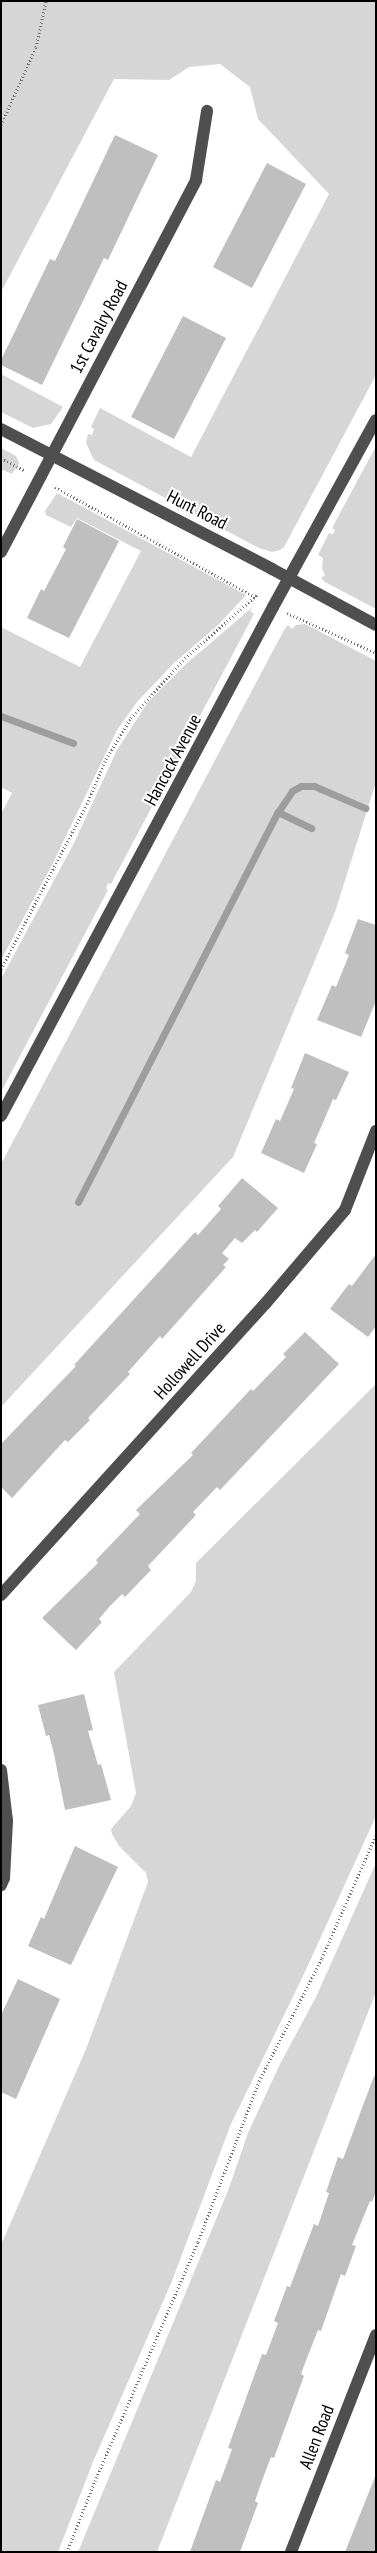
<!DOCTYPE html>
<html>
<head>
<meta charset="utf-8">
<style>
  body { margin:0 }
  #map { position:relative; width:377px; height:2553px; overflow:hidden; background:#fff; font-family:"PT Sans Narrow",sans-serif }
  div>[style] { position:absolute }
  .green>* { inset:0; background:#d6d6d6 }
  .stream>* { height:7px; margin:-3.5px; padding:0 3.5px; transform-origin:3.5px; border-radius:3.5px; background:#9d9d9d }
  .building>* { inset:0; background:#bfbfbf }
  .path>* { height:3px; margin-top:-1.5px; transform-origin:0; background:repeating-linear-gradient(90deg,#717171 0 1px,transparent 0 3.5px) }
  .minor>* { height:12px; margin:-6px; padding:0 6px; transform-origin:6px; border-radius:6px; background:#4f4f4f }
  span { translate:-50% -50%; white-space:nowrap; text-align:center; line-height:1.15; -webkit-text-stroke:4px #fff; paint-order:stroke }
  .street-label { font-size:18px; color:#000 }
  .frame { position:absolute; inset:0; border:2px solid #000; pointer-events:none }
</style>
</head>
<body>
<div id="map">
  <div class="green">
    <i style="clip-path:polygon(1px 1px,376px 1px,376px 375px,284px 547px,280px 550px,272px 552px,259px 548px,94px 460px,86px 443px,88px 434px,92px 435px,94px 429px,91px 427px,100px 408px,191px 457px,329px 194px,258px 119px,250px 87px,220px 64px,189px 67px,169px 80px,114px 79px,1px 292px)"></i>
    <i style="clip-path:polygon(1px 374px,63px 407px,51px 424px,33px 428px,1px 412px)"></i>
    <i style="clip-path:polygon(376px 446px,376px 609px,325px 582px,321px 578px,325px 575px,322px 568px,323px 558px,318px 555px,329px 533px,333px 534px,335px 530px,332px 528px)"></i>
    <i style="clip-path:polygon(1px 448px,16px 456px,19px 463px,12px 474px,1px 469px)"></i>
    <i style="clip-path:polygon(57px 493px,246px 595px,218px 625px,175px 662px,137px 702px,117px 730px,54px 861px,1px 960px,1px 814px,12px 793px,1px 787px,1px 627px,80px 667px,141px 551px,77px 518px,71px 527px,46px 515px,45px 511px)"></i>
    <i style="clip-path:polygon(254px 606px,250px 611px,254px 614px,111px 884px,108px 883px,106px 888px,108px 890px,1px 1092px,1px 979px,74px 843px,117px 750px,148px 702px,186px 664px)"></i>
    <i style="clip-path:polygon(305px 624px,376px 661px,376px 782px,335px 912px,233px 1157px,1px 1407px,1px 1164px,284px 630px,288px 625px,292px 629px,296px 625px)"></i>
    <i style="clip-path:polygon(376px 1384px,376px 1816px,304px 1974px,231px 2124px,172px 2281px,93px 2462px,58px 2552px,1px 2552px,1px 2245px,86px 2049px,148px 1882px,146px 1873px,119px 1846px,112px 1834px,111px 1829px,131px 1806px,136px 1793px,114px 1672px,191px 1592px,196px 1581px,196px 1563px)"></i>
    <i style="clip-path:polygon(376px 1863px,376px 1992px,157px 2552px,78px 2552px,229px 2188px,248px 2133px,280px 2064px,316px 1997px)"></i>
  </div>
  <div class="stream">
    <i style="left:1px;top:716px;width:77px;rotate:20.6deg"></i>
    <i style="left:278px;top:812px;width:37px;rotate:26deg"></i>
    <i style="left:78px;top:1202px;width:438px;rotate:-62.9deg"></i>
    <i style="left:278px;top:812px;width:25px;rotate:-56deg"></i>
    <i style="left:292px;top:791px;width:10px;rotate:-29deg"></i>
    <i style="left:301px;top:786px;width:13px"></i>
    <i style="left:314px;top:786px;width:56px;rotate:23.3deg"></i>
  </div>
  <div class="building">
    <i style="clip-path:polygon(115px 135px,158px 155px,108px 260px,104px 258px,42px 385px,1px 365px,1px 360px,50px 259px,55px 261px)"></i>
    <i style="clip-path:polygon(267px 163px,306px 184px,252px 288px,213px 267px)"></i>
    <i style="clip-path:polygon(183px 316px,226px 338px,174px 439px,131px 417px)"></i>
    <i style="clip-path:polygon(77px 519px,119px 541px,69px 638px,27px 618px,41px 589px,44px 591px,53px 574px,66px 549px,63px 547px)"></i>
    <i style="clip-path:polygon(358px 919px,376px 925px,376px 1001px,361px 1037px,317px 1020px,332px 985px,336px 987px,349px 955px,345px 953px)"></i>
    <i style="clip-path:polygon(305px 1053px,349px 1072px,336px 1100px,333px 1099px,322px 1125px,314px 1143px,317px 1144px,304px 1173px,261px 1153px,276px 1119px,280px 1121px,294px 1089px,291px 1088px)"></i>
    <i style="clip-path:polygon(242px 1178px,278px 1208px,257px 1232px,255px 1230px,242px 1243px,235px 1238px,222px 1253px,229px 1259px,223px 1265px,226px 1267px,162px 1339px,160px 1336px,128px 1372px,130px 1374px,88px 1418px,90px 1420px,68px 1442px,65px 1440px,12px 1498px,1px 1487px,1px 1444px,76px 1366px,74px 1365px,195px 1232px,198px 1235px,221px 1209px,218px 1206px)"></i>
    <i style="clip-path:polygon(376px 1254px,376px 1326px,368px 1337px,330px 1309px,349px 1284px,352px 1286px)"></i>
    <i style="clip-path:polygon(305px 1332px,339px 1364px,220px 1490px,217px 1487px,193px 1512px,196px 1515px,148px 1566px,151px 1570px,125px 1597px,122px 1594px,110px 1606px,99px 1619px,102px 1622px,76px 1650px,42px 1618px,98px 1563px,96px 1560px,140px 1514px,136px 1510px,193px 1455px,191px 1453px,251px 1389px,253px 1391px,286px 1357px,283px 1354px)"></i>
    <i style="clip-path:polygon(84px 1694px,93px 1730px,88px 1731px,98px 1765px,101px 1764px,111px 1800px,65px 1810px,54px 1754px,49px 1735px,46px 1736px,38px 1705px)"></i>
    <i style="clip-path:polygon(75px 1846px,118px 1867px,71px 1965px,28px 1946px,41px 1917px,44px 1919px)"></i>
    <i style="clip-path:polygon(18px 1979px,60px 1999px,16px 2099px,1px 2092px,1px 2015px)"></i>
    <i style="clip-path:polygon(374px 2076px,376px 2076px,376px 2192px,372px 2202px,370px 2201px,352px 2245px,356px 2246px,345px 2276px,341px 2274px,321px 2331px,318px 2330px,307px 2358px,301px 2374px,304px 2376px,274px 2458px,271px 2457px,263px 2478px,255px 2501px,258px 2503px,240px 2552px,190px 2552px,216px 2480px,220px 2482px,226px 2466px,232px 2449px,228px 2448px,262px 2354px,266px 2355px,278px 2323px,274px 2321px,287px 2286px,290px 2287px,314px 2224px,318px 2226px,329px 2193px,326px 2192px,338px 2157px,343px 2159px)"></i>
    <i style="clip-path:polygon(375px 2477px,376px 2552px,345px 2552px)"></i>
  </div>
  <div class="path">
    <i style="left:1px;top:125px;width:85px;rotate:-65.8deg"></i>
    <i style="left:36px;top:47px;width:47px;rotate:-77.7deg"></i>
    <i style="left:1px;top:458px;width:27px;rotate:28deg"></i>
    <i style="left:55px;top:487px;width:230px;rotate:28.8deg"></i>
    <i style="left:287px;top:613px;width:98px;rotate:24.2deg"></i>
    <i style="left:1px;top:969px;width:186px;rotate:-62.5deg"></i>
    <i style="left:87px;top:804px;width:49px;rotate:-67.1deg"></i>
    <i style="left:106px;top:759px;width:48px;rotate:-58.6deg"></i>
    <i style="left:131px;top:718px;width:81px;rotate:-48deg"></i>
    <i style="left:185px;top:658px;width:96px;rotate:-41.2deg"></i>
    <i style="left:67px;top:2552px;width:76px;rotate:-68.5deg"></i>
    <i style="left:95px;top:2481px;width:260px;rotate:-66.7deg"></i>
    <i style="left:198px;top:2242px;width:172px;rotate:-69.2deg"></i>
    <i style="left:259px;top:2081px;width:138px;rotate:-62.9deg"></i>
    <i style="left:322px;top:1958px;width:134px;rotate:-66.3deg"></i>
  </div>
  <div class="minor">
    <i style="left:1px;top:429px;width:305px;rotate:27.3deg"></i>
    <i style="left:272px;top:569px;width:118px;rotate:28.3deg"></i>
    <i style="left:1px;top:552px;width:420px;rotate:-62.3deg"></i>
    <i style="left:196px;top:180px;width:70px;rotate:-80.9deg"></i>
    <i style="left:1px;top:1116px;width:577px;rotate:-61.88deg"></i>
    <i style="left:273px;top:607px;width:213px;rotate:-61.2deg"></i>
    <i style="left:1px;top:1595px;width:393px;rotate:-47.8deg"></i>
    <i style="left:265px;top:1304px;width:123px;rotate:-49.6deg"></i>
    <i style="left:345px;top:1210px;width:85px;rotate:-68.6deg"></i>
    <i style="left:1px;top:1770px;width:51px;rotate:83.3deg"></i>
    <i style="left:7px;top:1821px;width:57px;rotate:93deg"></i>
    <i style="left:4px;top:1878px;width:8px;rotate:113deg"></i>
    <i style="left:291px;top:2552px;width:233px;rotate:-68.6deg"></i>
  </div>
  <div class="street-label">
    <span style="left:99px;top:327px;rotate:-62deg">1st Cavalry Road</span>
    <span style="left:197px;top:510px;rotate:27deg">Hunt Road</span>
    <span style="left:173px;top:760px;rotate:-62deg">Hancock Avenue</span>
    <span style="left:190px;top:1361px;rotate:-48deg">Hollowell Drive</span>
    <span style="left:317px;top:2437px;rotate:-69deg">Allen Road</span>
  </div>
  <div class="frame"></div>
</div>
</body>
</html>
